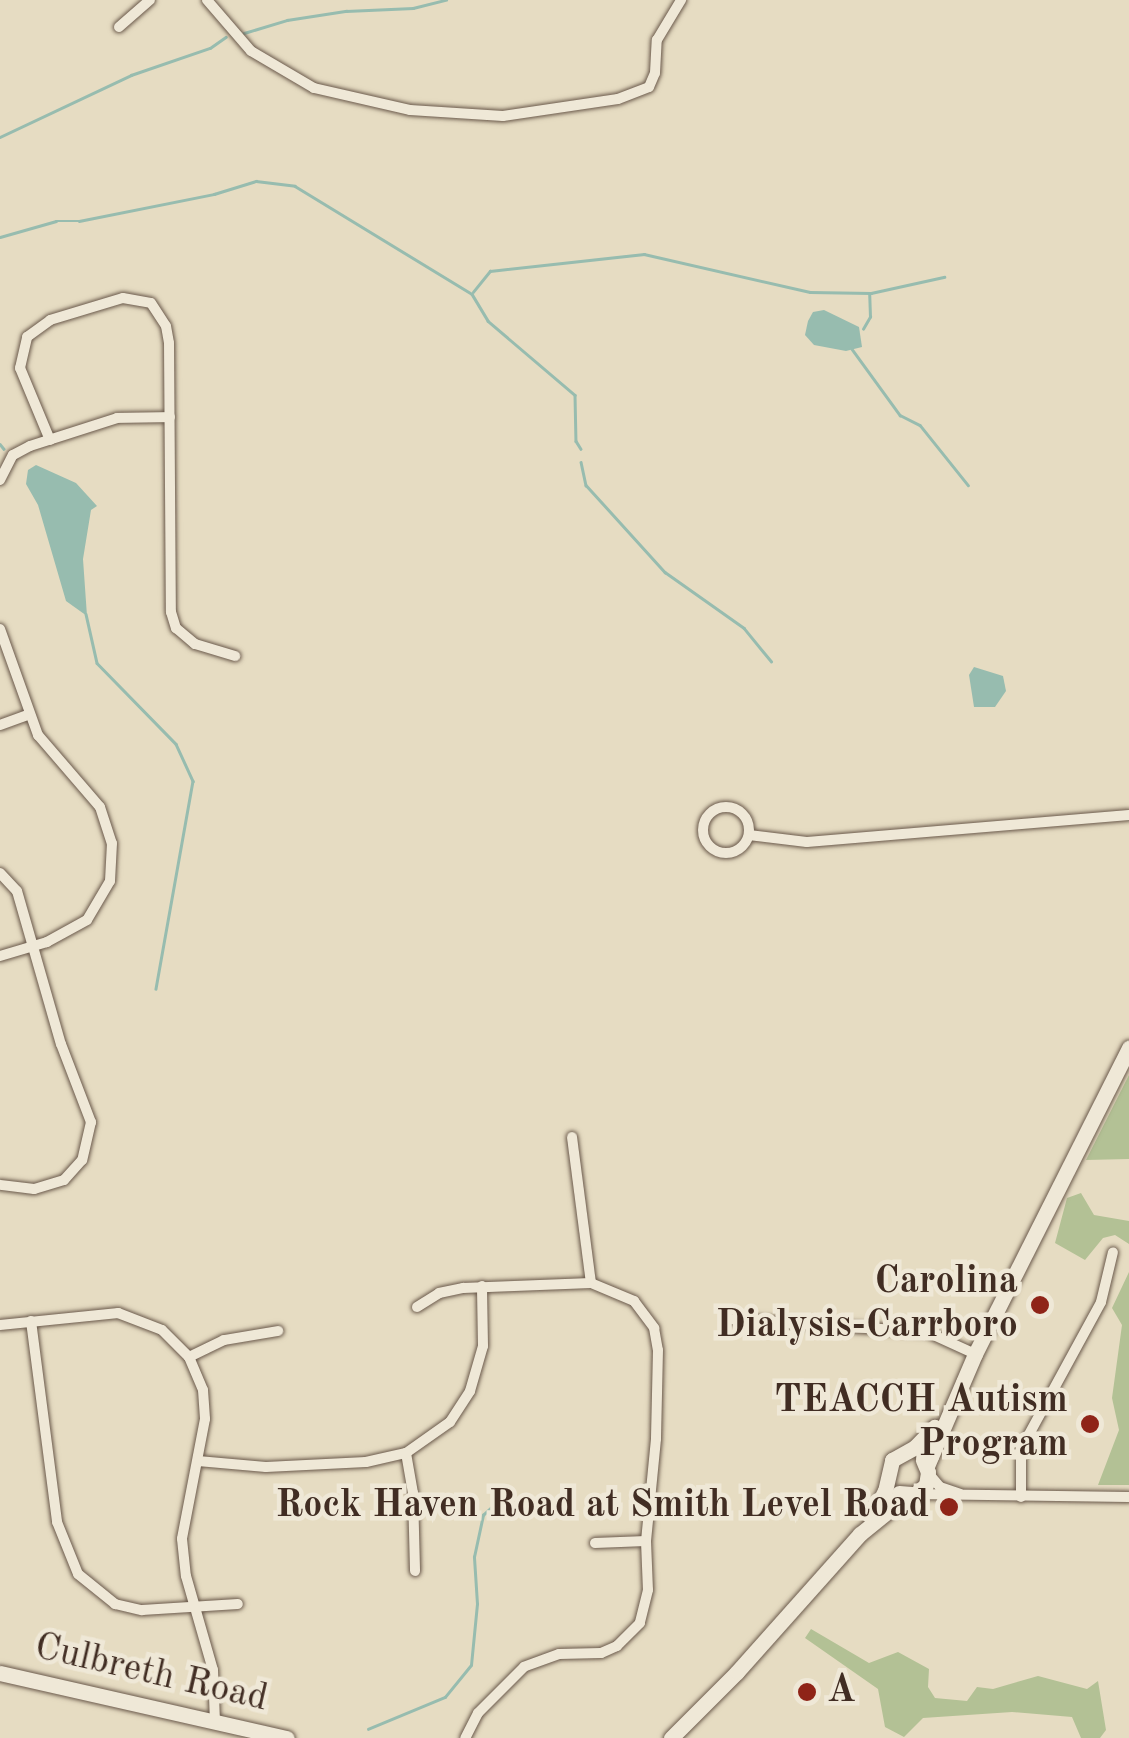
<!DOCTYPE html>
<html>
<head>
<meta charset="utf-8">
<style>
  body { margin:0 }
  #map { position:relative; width:1129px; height:1738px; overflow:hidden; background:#e6dcc2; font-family:"Old Standard TT",serif }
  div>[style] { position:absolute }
  .green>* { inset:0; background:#b3c195 }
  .water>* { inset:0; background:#97bcaf }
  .stream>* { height:2.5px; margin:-1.25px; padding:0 1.25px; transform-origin:1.25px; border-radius:1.25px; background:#97bcaf }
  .roads { filter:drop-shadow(0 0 2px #6a594b) drop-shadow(0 0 2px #6a594b) }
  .street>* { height:10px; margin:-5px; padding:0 5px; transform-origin:5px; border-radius:5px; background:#efe8d7 }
  .street>.ring { margin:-5px; padding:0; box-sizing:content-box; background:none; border:10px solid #efe8d7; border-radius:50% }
  .secondary>* { height:15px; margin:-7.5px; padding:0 7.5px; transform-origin:7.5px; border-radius:7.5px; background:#efe8d7 }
  .dots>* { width:28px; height:28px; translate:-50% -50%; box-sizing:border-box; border:5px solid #efe8d7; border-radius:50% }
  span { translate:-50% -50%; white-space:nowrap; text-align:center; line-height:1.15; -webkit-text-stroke:9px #efe8d7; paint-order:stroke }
  .poi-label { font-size:38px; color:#412d23; font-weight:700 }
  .right { translate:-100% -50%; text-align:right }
  .left { translate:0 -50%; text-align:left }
  .street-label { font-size:38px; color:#412d23 }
</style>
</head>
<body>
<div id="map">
  <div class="green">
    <i style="clip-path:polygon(1129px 1075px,1129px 1159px,1086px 1160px)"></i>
    <i style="clip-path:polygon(1081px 1193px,1094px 1215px,1129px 1221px,1129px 1244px,1115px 1235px,1103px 1238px,1085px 1260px,1055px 1243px,1067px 1198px)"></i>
    <i style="clip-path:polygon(1129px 1272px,1129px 1485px,1098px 1485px,1119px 1430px,1112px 1398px,1122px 1325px,1112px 1308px)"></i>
    <i style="clip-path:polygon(811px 1629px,869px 1663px,898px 1652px,929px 1669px,928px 1687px,935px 1698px,967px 1701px,977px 1687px,993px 1689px,1038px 1676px,1087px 1689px,1098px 1681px,1106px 1730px,1100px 1738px,1081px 1738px,1072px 1717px,1012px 1712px,923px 1718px,904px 1737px,885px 1727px,878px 1689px,805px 1638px)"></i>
  </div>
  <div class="water">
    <i style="clip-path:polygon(824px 310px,859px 327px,862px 347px,846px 351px,814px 345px,805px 335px,808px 321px,813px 312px)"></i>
    <i style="clip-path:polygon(36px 465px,76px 483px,97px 506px,91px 510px,83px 559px,87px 616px,66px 601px,38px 505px,26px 484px,28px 470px)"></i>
    <i style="clip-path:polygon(974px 667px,1003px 676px,1006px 691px,995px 707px,974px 707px,969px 675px)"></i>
  </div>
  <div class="stream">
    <i style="left:244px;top:33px;width:45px;rotate:-16.8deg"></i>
    <i style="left:287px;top:20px;width:60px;rotate:-8.7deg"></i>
    <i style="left:346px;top:11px;width:67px;rotate:-2.6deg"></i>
    <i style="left:413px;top:8px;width:34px;rotate:-14deg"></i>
    <i style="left:0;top:137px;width:145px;rotate:-25.3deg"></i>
    <i style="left:131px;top:75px;width:83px;rotate:-18.9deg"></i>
    <i style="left:210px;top:48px;width:19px;rotate:-35deg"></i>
    <i style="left:0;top:237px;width:58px;rotate:-15.9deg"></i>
    <i style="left:56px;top:221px;width:23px"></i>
    <i style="left:79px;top:221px;width:138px;rotate:-11.3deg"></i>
    <i style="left:214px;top:194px;width:44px;rotate:-17.2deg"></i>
    <i style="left:256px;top:181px;width:39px;rotate:7deg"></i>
    <i style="left:295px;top:186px;width:207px;rotate:31.4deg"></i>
    <i style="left:472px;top:294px;width:31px;rotate:59deg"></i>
    <i style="left:488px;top:321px;width:114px;rotate:40.4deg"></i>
    <i style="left:575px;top:395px;width:46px;rotate:88.8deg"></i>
    <i style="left:576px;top:441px;width:9px;rotate:58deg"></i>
    <i style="left:473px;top:292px;width:27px;rotate:-51deg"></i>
    <i style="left:490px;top:271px;width:155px;rotate:-6.3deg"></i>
    <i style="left:644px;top:254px;width:170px;rotate:12.9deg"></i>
    <i style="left:810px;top:292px;width:61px;rotate:0.9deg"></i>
    <i style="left:871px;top:293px;width:75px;rotate:-12.4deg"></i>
    <i style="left:863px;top:329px;width:14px;rotate:-60deg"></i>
    <i style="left:870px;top:317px;width:23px;rotate:-92deg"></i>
    <i style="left:852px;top:349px;width:82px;rotate:54deg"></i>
    <i style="left:900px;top:415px;width:22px;rotate:27deg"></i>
    <i style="left:920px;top:425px;width:77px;rotate:51.3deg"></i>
    <i style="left:0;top:444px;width:6px;rotate:51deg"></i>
    <i style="left:581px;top:462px;width:24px;rotate:78deg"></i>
    <i style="left:586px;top:485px;width:118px;rotate:47.8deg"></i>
    <i style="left:665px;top:572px;width:97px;rotate:35.3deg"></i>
    <i style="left:744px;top:628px;width:43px;rotate:50.7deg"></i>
    <i style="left:86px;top:614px;width:50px;rotate:77.3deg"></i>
    <i style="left:97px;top:663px;width:113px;rotate:45.7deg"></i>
    <i style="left:176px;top:744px;width:41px;rotate:65.3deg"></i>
    <i style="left:193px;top:781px;width:211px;rotate:100.1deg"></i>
    <i style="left:368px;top:1729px;width:83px;rotate:-22.6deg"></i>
    <i style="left:445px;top:1697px;width:41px;rotate:-50.9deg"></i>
    <i style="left:471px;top:1665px;width:61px;rotate:-84.4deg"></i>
    <i style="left:477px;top:1604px;width:47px;rotate:-93.7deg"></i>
    <i style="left:474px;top:1557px;width:43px;rotate:-77.9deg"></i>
    <i style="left:483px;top:1515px;width:23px;rotate:-43deg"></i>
  </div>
  <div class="roads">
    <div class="street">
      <i style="left:207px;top:0;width:67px;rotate:49.2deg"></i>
      <i style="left:251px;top:51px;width:73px;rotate:30.4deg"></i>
      <i style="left:314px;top:88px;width:98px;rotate:12.9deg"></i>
      <i style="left:410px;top:110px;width:93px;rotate:3.7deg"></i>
      <i style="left:503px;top:116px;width:116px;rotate:-8.4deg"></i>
      <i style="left:618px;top:99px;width:33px;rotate:-21deg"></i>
      <i style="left:649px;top:87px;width:15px;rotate:-67deg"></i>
      <i style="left:655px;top:73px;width:33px;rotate:-87deg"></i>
      <i style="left:657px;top:40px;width:47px;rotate:-59deg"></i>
      <i style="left:119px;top:27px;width:41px;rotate:-41.1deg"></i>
      <i style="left:50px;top:440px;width:78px;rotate:-112.6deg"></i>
      <i style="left:20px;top:368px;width:32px;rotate:-77deg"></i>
      <i style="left:27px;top:337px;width:29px;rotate:-36deg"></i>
      <i style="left:50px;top:320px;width:76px;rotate:-16.8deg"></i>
      <i style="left:123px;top:298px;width:28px;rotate:10deg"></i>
      <i style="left:151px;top:303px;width:27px;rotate:57deg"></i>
      <i style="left:166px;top:326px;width:17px;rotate:80deg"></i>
      <i style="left:169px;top:343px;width:269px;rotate:89.6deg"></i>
      <i style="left:171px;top:612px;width:17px;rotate:73deg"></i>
      <i style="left:176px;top:628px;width:25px;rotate:40deg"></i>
      <i style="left:195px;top:644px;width:42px;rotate:16.7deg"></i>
      <i style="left:0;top:480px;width:28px;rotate:-63deg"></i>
      <i style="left:13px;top:455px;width:19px;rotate:-28deg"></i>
      <i style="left:30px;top:446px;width:91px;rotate:-17.8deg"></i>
      <i style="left:117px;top:418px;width:53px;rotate:-1.1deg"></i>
      <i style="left:0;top:629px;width:113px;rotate:70.3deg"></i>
      <i style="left:38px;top:735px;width:95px;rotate:49.3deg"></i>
      <i style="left:100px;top:807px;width:38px;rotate:72deg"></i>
      <i style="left:112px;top:843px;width:38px;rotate:93deg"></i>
      <i style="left:110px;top:881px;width:45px;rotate:120.5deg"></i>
      <i style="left:87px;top:920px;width:46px;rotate:151.2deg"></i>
      <i style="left:47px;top:942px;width:49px;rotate:163.4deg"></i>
      <i style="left:0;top:725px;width:30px;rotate:-20deg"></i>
      <i class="ring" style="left:703px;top:807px;width:36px;height:36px"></i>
      <i style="left:749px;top:835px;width:58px;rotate:6.9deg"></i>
      <i style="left:807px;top:842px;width:323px;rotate:-4.8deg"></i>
      <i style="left:0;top:873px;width:25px;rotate:47deg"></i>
      <i style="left:17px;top:891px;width:159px;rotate:74deg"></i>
      <i style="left:61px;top:1044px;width:84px;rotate:69deg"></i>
      <i style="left:91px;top:1122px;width:39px;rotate:103deg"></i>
      <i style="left:82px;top:1160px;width:27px;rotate:132deg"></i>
      <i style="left:64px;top:1180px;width:31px;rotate:163deg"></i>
      <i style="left:34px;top:1189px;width:34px;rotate:-173deg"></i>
      <i style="left:572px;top:1137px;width:147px;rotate:82.6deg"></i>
      <i style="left:417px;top:1307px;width:26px;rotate:-32deg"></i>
      <i style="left:439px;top:1293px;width:25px;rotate:-12deg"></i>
      <i style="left:463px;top:1288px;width:128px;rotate:-2.2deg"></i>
      <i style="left:591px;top:1283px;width:47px;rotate:22.7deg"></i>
      <i style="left:634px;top:1301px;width:34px;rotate:53deg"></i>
      <i style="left:654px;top:1328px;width:22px;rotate:80deg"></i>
      <i style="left:658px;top:1350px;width:89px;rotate:91.3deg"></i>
      <i style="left:656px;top:1439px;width:102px;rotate:95.6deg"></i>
      <i style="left:646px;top:1541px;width:49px;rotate:87.7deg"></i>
      <i style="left:648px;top:1590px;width:34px;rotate:104deg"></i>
      <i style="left:640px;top:1623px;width:33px;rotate:135deg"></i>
      <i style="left:617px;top:1646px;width:17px;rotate:156deg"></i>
      <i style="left:601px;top:1653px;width:42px;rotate:178.6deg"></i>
      <i style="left:559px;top:1654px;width:37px;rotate:160deg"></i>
      <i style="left:524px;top:1667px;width:65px;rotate:135deg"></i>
      <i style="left:478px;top:1713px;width:28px;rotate:117deg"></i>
      <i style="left:730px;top:1319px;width:197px;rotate:3.8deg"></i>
      <i style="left:927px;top:1332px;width:53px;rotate:24.6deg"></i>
      <i style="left:31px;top:1321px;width:203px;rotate:82.6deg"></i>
      <i style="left:57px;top:1522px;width:56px;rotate:68deg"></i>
      <i style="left:78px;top:1574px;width:48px;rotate:39deg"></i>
      <i style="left:115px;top:1604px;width:28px;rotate:13deg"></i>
      <i style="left:142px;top:1610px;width:96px;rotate:-3.6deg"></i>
      <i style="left:0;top:1325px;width:119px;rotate:-5.8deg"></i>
      <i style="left:118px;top:1313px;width:47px;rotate:21.1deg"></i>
      <i style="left:162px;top:1330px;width:38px;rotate:45deg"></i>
      <i style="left:189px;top:1357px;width:36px;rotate:67deg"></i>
      <i style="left:203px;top:1390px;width:29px;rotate:86deg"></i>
      <i style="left:205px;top:1419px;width:122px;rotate:100.9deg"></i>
      <i style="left:182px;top:1539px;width:37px;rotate:84deg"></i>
      <i style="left:186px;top:1576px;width:98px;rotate:74deg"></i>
      <i style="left:213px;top:1670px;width:53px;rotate:87.8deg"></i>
      <i style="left:189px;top:1357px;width:39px;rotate:-26deg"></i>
      <i style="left:224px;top:1340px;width:55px;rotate:-9.5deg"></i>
      <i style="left:406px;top:1453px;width:41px;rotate:80.1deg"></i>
      <i style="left:413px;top:1493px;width:78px;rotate:88.5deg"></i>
      <i style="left:198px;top:1461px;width:68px;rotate:5deg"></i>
      <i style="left:266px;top:1467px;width:100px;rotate:-2.9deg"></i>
      <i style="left:366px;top:1462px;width:41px;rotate:-12.7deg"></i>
      <i style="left:406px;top:1453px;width:54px;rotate:-35.2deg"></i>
      <i style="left:450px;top:1422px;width:37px;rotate:-57deg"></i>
      <i style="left:470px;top:1391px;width:47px;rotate:-73.9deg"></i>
      <i style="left:483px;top:1346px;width:60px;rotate:-91deg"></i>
      <i style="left:929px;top:1474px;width:17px;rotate:50deg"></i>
      <i style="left:940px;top:1487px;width:21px;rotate:19deg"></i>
      <i style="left:916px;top:1494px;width:213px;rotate:0.8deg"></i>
      <i style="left:1021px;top:1497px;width:48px;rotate:-90deg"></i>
      <i style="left:1021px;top:1449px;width:167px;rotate:-61.4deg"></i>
      <i style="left:1101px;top:1302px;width:51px;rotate:-76.5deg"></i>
      <i style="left:595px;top:1543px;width:51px;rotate:-2.2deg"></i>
    </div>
    <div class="secondary">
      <i style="left:927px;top:1466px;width:122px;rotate:-66.8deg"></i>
      <i style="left:975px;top:1354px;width:343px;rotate:-63.3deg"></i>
      <i style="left:899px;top:1493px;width:16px;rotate:4deg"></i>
      <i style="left:915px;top:1494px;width:14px;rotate:-39deg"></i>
      <i style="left:926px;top:1485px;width:13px;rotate:-81deg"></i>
      <i style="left:928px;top:1472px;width:13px;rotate:-113deg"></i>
      <i style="left:871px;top:1518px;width:30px;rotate:-63deg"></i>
      <i style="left:885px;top:1491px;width:32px;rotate:-77deg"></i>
      <i style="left:892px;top:1460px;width:26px;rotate:-29deg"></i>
      <i style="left:915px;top:1447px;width:28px;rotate:-46deg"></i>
      <i style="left:0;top:1673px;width:294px;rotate:12.8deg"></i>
      <i style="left:671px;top:1738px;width:93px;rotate:-45deg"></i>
      <i style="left:737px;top:1672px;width:185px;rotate:-48.3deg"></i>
      <i style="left:860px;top:1534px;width:62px;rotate:-39.1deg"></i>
    </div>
  </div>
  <div class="dots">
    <i style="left:1040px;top:1305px;background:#8f2418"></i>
    <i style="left:1090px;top:1424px;background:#8f2418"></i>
    <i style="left:949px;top:1507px;background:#8f2418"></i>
    <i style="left:807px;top:1692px;background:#8f2418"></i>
  </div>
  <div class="poi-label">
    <span class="right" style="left:1018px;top:1305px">Carolina<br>Dialysis-Carrboro</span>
    <span class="right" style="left:1068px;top:1424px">TEACCH Autism<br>Program</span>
    <span class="right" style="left:929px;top:1507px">Rock Haven Road at Smith Level Road</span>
    <span class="left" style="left:827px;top:1692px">A</span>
  </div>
  <div class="street-label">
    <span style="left:151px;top:1674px;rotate:13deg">Culbreth Road</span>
  </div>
</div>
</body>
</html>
